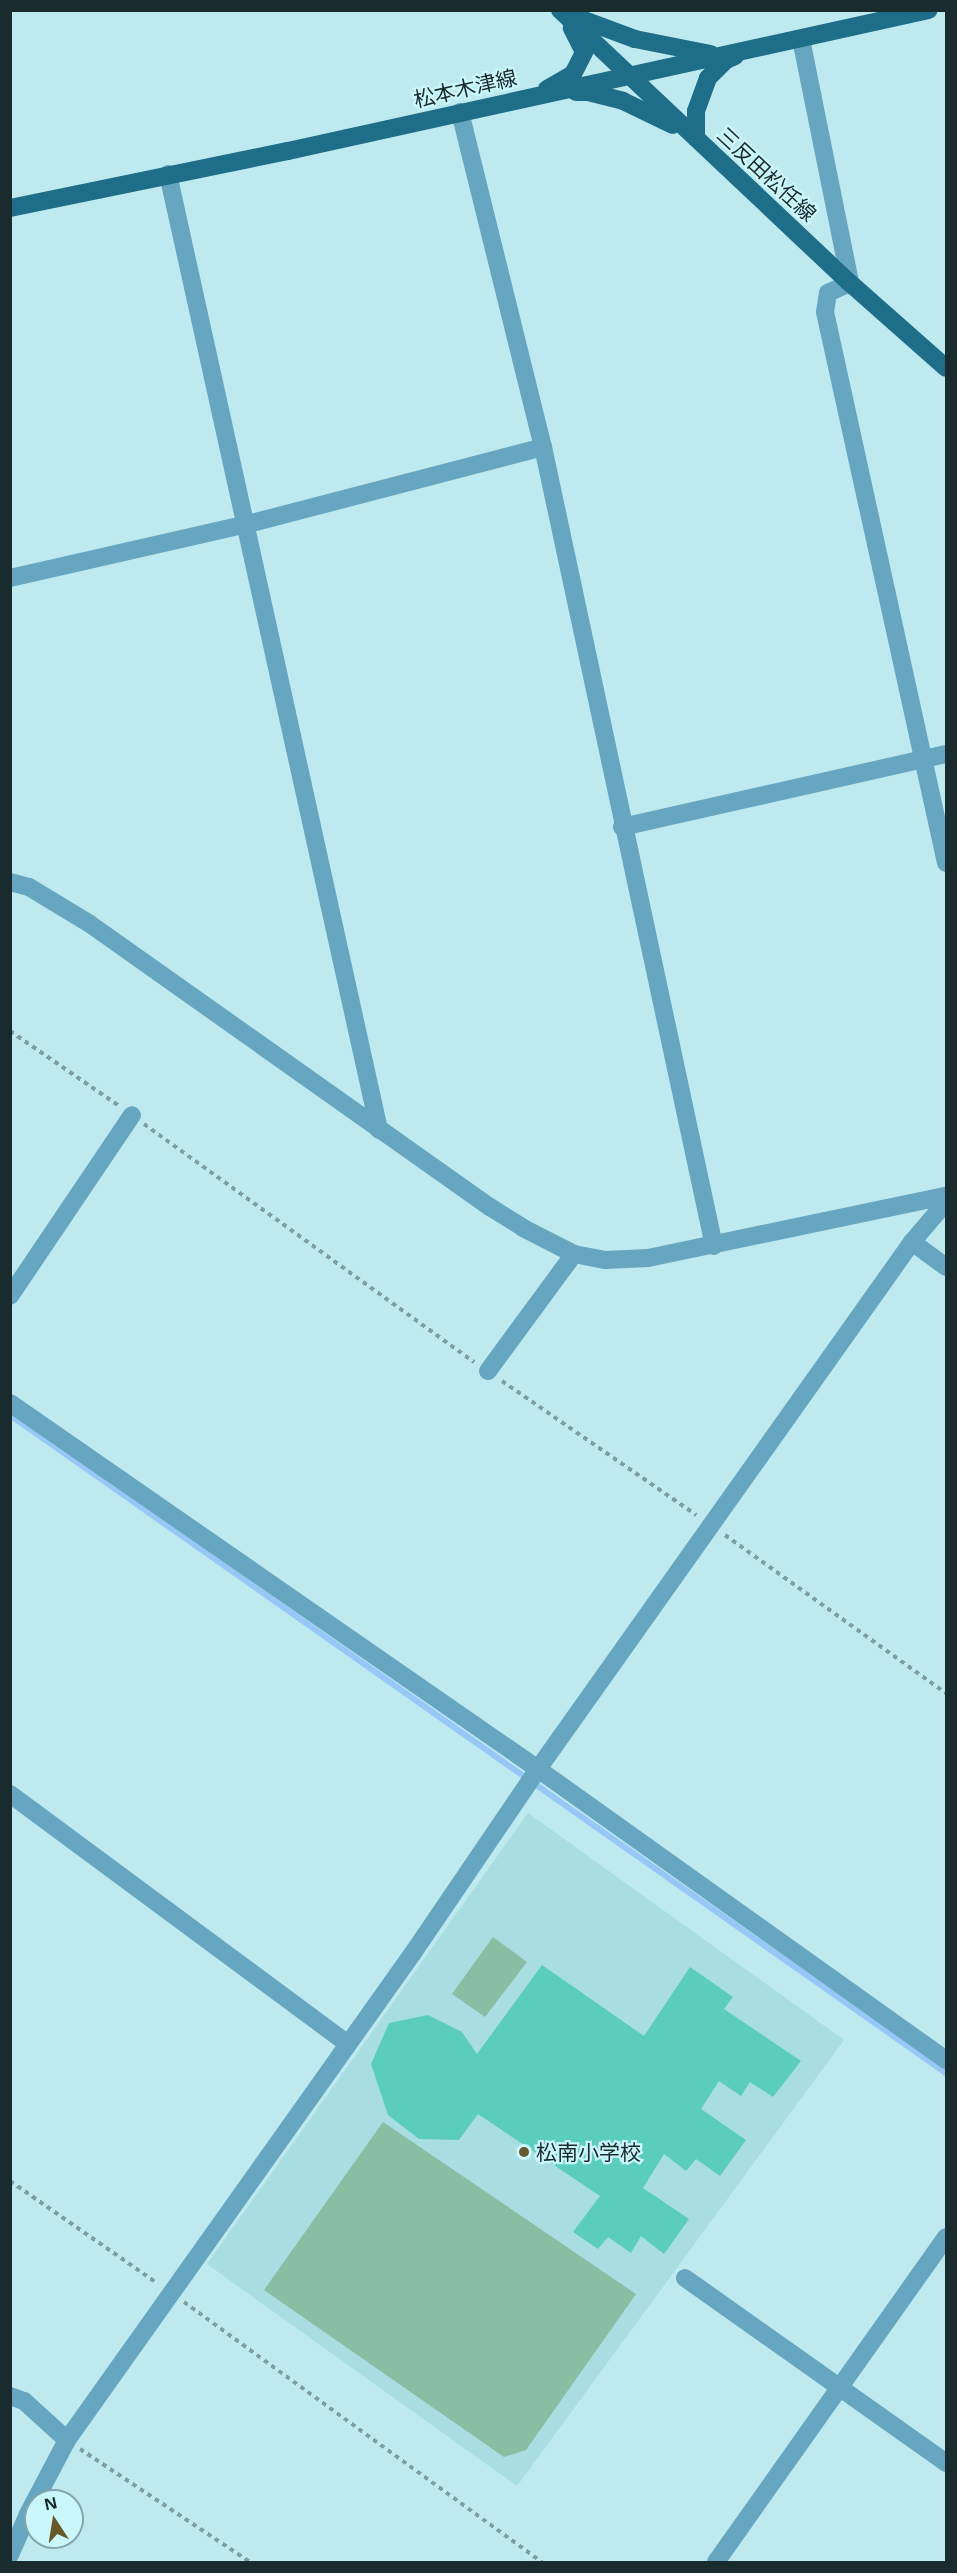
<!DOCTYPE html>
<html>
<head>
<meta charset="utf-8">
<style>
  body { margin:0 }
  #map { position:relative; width:957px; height:2573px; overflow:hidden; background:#bee9ee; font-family:"Open Sans","Noto Sans JP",sans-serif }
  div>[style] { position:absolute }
  .built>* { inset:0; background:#a8dde2 }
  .green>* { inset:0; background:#88bea1 }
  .stream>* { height:6px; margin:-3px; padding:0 3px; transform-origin:3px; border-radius:3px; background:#96c7f7 }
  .building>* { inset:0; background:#5bcdbc }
  .path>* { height:4px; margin-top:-2px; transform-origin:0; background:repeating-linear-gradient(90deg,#7e9fa2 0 4.5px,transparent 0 9px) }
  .minor>* { height:18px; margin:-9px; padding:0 9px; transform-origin:9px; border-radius:9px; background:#67a6c0 }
  .major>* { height:18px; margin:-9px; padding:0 9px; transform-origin:9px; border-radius:9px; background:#1e6d89 }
  .dots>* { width:16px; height:16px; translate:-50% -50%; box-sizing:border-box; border:3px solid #caf7fb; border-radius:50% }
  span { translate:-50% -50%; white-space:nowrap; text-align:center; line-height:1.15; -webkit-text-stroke:4.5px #caf7fb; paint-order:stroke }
  .street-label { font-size:21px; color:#1a2b2d }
  .poi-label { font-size:21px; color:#1a2b2d }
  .left { translate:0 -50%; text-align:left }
  .frame { position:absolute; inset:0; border:12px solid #1a2b2d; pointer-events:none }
  .north { position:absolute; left:24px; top:2489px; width:60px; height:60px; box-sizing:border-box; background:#caf7fb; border:2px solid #84a5a9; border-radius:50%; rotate:348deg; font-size:16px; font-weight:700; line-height:24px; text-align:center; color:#1a2b2d }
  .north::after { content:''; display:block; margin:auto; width:21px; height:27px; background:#685a27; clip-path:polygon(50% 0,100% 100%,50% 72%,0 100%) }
</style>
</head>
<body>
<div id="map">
  <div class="built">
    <i style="clip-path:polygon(528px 1813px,844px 2040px,517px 2486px,207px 2264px)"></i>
  </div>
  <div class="green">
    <i style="clip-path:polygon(493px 1937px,527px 1962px,485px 2017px,452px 1994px)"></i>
    <i style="clip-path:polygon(383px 2122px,636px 2294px,526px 2450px,504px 2457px,264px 2290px)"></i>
  </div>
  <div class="stream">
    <i style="left:10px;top:1415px;width:1144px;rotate:35.11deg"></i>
  </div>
  <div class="building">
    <i style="clip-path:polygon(542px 1965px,644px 2036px,690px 1967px,733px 1997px,724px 2009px,801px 2061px,773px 2097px,750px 2082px,741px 2096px,719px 2081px,701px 2109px,746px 2140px,720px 2176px,696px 2159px,686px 2171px,664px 2154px,643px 2188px,689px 2219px,664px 2254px,641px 2236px,631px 2253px,608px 2237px,598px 2249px,573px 2232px,600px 2196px,478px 2114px,459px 2140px,419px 2139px,388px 2115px,371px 2064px,389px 2023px,428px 2015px,462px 2032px,477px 2054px)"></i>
  </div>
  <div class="path">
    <i style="left:10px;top:1031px;width:132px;rotate:34.5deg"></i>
    <i style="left:144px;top:1124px;width:407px;rotate:35.8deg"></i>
    <i style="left:502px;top:1381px;width:236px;rotate:34.6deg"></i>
    <i style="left:725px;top:1535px;width:272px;rotate:35.6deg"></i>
    <i style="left:10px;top:2181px;width:180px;rotate:34.8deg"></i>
    <i style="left:184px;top:2302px;width:442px;rotate:36deg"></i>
    <i style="left:80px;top:2449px;width:204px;rotate:33.6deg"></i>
  </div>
  <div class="minor">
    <i style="left:801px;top:39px;width:249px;rotate:78.6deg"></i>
    <i style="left:850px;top:283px;width:24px;rotate:156deg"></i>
    <i style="left:828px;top:293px;width:19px;rotate:99deg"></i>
    <i style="left:825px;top:312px;width:564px;rotate:77.61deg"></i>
    <i style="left:460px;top:112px;width:345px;rotate:76.1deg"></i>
    <i style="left:543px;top:447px;width:817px;rotate:77.92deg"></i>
    <i style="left:168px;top:174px;width:979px;rotate:77.55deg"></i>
    <i style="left:10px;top:578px;width:240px;rotate:-12.8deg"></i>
    <i style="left:244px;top:525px;width:309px;rotate:-14.6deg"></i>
    <i style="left:622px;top:827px;width:332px;rotate:-12.7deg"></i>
    <i style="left:10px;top:882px;width:20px;rotate:15deg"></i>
    <i style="left:29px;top:887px;width:71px;rotate:31.2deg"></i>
    <i style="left:90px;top:924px;width:490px;rotate:35.3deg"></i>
    <i style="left:490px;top:1207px;width:39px;rotate:32deg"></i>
    <i style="left:523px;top:1228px;width:57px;rotate:27deg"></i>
    <i style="left:574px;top:1254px;width:32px;rotate:11deg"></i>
    <i style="left:605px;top:1260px;width:43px;rotate:-2.7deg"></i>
    <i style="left:648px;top:1258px;width:304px;rotate:-11.8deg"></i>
    <i style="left:912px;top:1242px;width:42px;rotate:36.3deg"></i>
    <i style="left:10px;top:1296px;width:218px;rotate:-56deg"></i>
    <i style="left:488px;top:1371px;width:145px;rotate:-53.7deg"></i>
    <i style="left:10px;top:1403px;width:642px;rotate:34.73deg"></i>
    <i style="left:538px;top:1769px;width:501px;rotate:35.5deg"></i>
    <i style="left:10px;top:1794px;width:419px;rotate:36.5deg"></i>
    <i style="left:685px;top:2278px;width:320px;rotate:35.3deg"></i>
    <i style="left:10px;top:2396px;width:15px;rotate:20deg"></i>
    <i style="left:24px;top:2401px;width:58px;rotate:42.2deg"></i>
    <i style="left:10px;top:2555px;width:45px;rotate:-66.3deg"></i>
    <i style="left:28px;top:2514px;width:84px;rotate:-62.2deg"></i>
    <i style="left:67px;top:2440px;width:597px;rotate:-54.61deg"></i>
    <i style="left:413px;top:1953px;width:222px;rotate:-55.8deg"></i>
    <i style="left:538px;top:1769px;width:646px;rotate:-54.64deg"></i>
    <i style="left:912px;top:1242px;width:52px;rotate:-49.6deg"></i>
    <i style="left:716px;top:2562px;width:398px;rotate:-54.7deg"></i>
  </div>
  <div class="major">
    <i style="left:560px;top:10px;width:398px;rotate:43.3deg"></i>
    <i style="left:850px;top:283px;width:128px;rotate:41.5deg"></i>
    <i style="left:573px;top:16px;width:66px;rotate:20.4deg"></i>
    <i style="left:635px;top:39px;width:77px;rotate:11.2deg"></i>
    <i style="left:547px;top:89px;width:30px;rotate:-30deg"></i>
    <i style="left:573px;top:74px;width:25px;rotate:-63deg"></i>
    <i style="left:584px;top:52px;width:27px;rotate:-117deg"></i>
    <i style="left:576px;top:92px;width:12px"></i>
    <i style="left:588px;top:92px;width:36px;rotate:14deg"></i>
    <i style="left:623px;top:101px;width:55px;rotate:25.6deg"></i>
    <i style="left:696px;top:138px;width:27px;rotate:-90deg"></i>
    <i style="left:696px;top:111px;width:35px;rotate:-70deg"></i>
    <i style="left:708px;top:78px;width:25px;rotate:-45deg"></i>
    <i style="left:726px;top:60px;width:10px;rotate:-24deg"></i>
    <i style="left:10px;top:208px;width:284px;rotate:-11.6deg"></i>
    <i style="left:288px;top:151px;width:656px;rotate:-12.41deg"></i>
  </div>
  <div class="dots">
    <i style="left:524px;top:2152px;background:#685a27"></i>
  </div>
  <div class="street-label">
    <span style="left:465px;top:88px;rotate:-13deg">松本木津線</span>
    <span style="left:767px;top:174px;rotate:43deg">三反田松任線</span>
  </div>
  <div class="poi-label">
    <span class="left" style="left:536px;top:2152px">松南小学校</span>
  </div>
  <div class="frame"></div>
  <div class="north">N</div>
</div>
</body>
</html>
